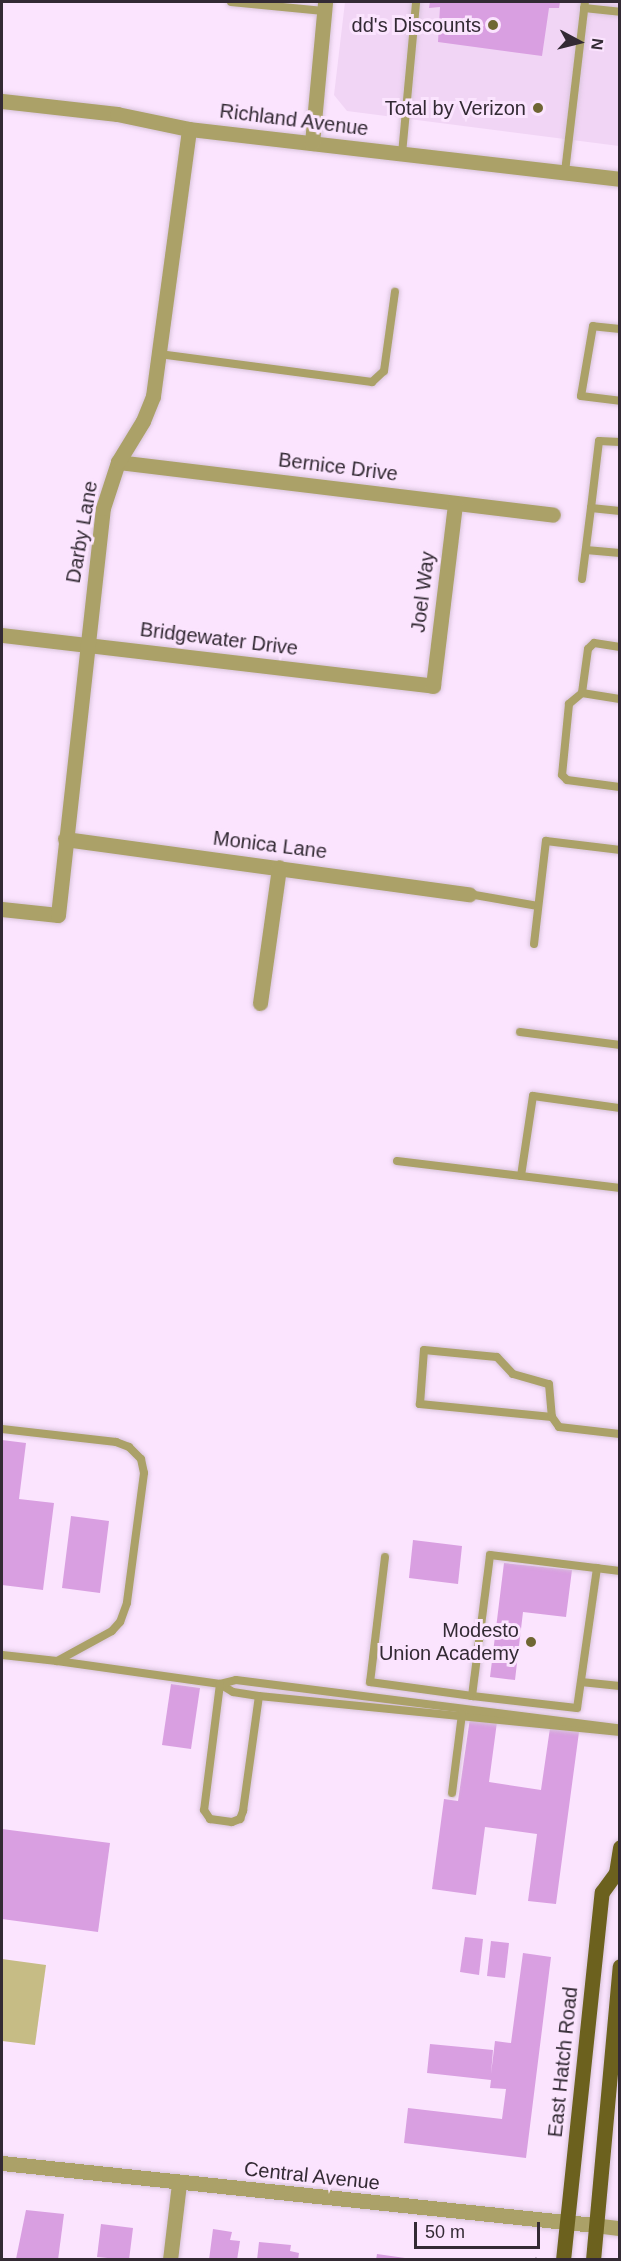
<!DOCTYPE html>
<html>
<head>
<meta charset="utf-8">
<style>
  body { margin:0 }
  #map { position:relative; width:621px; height:2261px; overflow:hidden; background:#fbe4fe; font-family:Helvetica,sans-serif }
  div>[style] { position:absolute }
  .built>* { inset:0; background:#f1d5f5 }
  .green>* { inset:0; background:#c6bc85 }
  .building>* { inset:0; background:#d99fe1 }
  .path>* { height:3px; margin-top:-1.5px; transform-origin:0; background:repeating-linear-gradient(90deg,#b9a7bc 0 4.5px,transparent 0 9px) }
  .roads { filter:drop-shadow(0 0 2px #d7c3da) drop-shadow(0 0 2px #d7c3da) }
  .service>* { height:8px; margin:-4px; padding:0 4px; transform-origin:4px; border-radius:4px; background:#aba168 }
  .minor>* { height:15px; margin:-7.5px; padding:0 7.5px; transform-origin:7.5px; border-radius:7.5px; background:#aba168 }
  .tertiary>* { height:15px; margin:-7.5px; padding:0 7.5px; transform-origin:7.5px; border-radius:7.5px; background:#aba168 }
  .primary>* { height:15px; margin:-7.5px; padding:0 7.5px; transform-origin:7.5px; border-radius:7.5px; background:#6c611e }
  .dots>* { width:16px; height:16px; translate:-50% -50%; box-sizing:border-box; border:3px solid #fbe4fe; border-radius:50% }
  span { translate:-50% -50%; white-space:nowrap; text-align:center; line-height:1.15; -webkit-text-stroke:6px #fbe4fe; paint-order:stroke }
  .poi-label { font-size:20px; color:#332a34 }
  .right { translate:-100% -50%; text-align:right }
  .street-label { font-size:20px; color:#332a34 }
  .frame { position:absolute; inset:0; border:3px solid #332a34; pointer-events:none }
  .north { position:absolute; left:549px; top:12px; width:60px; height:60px; -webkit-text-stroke:4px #fbe4fe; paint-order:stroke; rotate:97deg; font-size:16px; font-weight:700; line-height:24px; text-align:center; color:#332a34 }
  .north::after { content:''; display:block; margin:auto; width:21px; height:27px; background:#332a34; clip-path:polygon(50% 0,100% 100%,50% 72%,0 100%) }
  .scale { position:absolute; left:414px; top:2222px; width:126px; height:27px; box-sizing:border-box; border:3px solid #332a34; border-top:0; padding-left:8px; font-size:18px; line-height:21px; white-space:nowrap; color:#332a34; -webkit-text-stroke:4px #fbe4fe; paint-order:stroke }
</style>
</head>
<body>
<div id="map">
  <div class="built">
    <i style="clip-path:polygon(345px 2px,619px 2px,619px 146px,347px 111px,334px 95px)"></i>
  </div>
  <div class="green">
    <i style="clip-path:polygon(2px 1959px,46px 1965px,35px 2045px,2px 2041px)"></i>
  </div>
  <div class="building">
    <i style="clip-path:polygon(430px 2px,560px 2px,559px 8px,549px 8px,542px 56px,438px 42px,440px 7px,429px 8px)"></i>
    <i style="clip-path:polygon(2px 1440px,26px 1443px,19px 1499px,54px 1503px,43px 1590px,2px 1585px)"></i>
    <i style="clip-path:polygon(71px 1516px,109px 1521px,100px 1593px,62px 1588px)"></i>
    <i style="clip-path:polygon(413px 1540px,462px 1546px,458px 1584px,409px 1578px)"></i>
    <i style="clip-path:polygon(504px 1563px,572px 1570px,566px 1617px,523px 1612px,515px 1680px,490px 1677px)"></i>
    <i style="clip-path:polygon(171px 1684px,200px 1688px,191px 1749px,162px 1745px)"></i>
    <i style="clip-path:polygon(470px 1718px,497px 1722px,489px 1782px,541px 1790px,550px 1728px,579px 1732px,556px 1904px,528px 1901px,537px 1834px,485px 1827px,476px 1895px,432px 1889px,444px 1799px,458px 1801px)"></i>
    <i style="clip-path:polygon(2px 1829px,110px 1843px,98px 1932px,2px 1919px)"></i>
    <i style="clip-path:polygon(465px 1937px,483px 1939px,479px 1975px,460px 1972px)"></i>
    <i style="clip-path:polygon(491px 1941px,509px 1943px,505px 1978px,487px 1976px)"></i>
    <i style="clip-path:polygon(523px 1953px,551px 1957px,526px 2158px,404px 2143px,408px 2108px,502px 2119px,506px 2089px,490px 2088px,491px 2080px,427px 2073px,430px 2044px,493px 2050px,491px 2074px,495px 2041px,511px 2043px)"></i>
    <i style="clip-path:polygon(26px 2210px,64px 2214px,58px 2260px,16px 2259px)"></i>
    <i style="clip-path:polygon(101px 2224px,133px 2228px,129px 2260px,97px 2257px)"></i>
    <i style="clip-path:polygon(213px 2229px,232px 2232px,230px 2240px,240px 2241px,237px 2260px,209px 2260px)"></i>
    <i style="clip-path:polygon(259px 2242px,291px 2245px,290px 2251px,299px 2253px,298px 2260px,257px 2260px)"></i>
    <i style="clip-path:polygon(377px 2254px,405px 2258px,405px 2260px,376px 2260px)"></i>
  </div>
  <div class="path">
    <i style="left:535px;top:2257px;width:3px;rotate:72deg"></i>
  </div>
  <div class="roads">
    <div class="service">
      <i style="left:231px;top:2px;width:93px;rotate:5.5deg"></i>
      <i style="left:584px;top:8px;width:36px;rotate:6deg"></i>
      <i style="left:402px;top:154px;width:153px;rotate:-84.7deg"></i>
      <i style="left:565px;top:172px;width:171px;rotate:-83.3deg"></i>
      <i style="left:620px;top:329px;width:27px;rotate:-174deg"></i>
      <i style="left:593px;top:326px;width:71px;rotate:99.7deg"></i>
      <i style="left:581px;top:396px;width:39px;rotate:7deg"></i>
      <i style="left:159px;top:354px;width:215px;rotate:7.5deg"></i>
      <i style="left:372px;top:382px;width:16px;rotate:-43deg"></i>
      <i style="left:384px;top:371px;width:80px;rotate:-82.1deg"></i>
      <i style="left:620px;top:442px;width:21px;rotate:-177deg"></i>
      <i style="left:599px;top:441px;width:67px;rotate:96.8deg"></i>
      <i style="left:591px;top:508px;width:29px;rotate:6deg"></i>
      <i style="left:586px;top:550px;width:34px;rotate:5deg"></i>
      <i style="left:582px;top:579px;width:72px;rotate:-82.8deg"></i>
      <i style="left:620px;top:647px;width:26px;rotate:-171deg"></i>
      <i style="left:594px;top:643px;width:8px;rotate:135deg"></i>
      <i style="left:588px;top:649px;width:44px;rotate:97.8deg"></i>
      <i style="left:582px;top:693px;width:17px;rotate:140deg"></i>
      <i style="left:569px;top:704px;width:71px;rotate:95.6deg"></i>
      <i style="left:562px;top:775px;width:7px;rotate:45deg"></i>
      <i style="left:567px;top:780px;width:53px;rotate:7.5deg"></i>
      <i style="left:582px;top:693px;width:38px;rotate:9deg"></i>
      <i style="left:469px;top:894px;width:70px;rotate:9.9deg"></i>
      <i style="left:534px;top:944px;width:104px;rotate:-83.4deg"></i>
      <i style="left:546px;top:841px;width:75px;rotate:6.9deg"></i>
      <i style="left:520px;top:1032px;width:101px;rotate:7.4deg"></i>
      <i style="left:397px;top:1161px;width:125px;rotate:6.9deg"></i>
      <i style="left:521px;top:1176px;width:81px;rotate:-81.5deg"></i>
      <i style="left:533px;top:1096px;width:88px;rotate:7.9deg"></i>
      <i style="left:521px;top:1176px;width:100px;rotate:6.9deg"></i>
      <i style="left:552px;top:1417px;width:133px;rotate:-174.4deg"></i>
      <i style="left:420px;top:1404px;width:54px;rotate:-85.8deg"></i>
      <i style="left:424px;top:1350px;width:73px;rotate:5.5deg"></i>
      <i style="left:497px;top:1357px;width:23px;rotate:47deg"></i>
      <i style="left:513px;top:1374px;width:37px;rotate:16deg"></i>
      <i style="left:549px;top:1384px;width:33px;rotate:85deg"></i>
      <i style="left:552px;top:1417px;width:12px;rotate:55deg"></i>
      <i style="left:559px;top:1427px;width:61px;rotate:6.5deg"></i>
      <i style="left:2px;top:1429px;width:115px;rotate:6.5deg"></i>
      <i style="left:116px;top:1442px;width:14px;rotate:21deg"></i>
      <i style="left:129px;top:1447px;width:17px;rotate:45deg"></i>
      <i style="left:141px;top:1459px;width:14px;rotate:78deg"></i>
      <i style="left:144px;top:1473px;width:131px;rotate:97.5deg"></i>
      <i style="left:127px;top:1603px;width:20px;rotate:110deg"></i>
      <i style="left:120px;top:1622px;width:12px;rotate:132deg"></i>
      <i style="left:112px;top:1631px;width:63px;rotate:151.4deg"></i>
      <i style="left:57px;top:1661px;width:55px;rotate:-173.8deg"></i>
      <i style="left:385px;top:1557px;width:126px;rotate:96.8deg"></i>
      <i style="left:370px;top:1682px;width:103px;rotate:7.8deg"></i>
      <i style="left:597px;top:1568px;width:141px;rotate:98.1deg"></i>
      <i style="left:577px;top:1708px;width:106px;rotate:-173.5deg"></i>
      <i style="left:472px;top:1696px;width:142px;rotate:-82.7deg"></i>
      <i style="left:490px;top:1555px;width:131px;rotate:7deg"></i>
      <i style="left:57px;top:1661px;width:165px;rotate:8deg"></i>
      <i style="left:220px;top:1684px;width:15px;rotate:32deg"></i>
      <i style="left:233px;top:1692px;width:26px;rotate:9deg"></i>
      <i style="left:259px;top:1696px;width:363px;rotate:5.7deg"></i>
      <i style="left:581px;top:1682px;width:39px;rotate:6deg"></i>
      <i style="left:220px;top:1684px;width:16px;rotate:-14deg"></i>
      <i style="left:236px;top:1680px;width:385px;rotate:7.2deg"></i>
      <i style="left:220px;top:1684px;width:127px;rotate:97.2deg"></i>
      <i style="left:204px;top:1810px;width:11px;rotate:56deg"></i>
      <i style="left:210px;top:1819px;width:22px;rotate:8deg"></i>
      <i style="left:232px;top:1822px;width:9px;rotate:-21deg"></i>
      <i style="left:240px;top:1819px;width:9px;rotate:-69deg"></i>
      <i style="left:243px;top:1811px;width:116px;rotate:-82.1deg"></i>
      <i style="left:452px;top:1793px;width:80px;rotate:-82.8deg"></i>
    </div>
    <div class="minor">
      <i style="left:2px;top:101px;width:116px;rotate:6.4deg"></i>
      <i style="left:117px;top:114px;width:74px;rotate:11.8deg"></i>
      <i style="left:189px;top:129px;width:434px;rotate:6.6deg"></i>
      <i style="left:312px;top:143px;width:142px;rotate:-84.7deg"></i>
      <i style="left:118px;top:462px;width:438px;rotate:6.9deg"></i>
      <i style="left:2px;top:635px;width:434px;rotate:6.7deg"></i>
      <i style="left:433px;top:686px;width:184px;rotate:-83.1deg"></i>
      <i style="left:65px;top:839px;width:408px;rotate:7.8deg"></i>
      <i style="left:2px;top:909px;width:56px;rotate:6.1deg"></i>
      <i style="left:58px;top:915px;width:409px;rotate:-83.7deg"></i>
      <i style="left:103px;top:508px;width:48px;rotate:-71.9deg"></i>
      <i style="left:118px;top:462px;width:48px;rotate:-58.6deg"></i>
      <i style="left:143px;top:421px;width:27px;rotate:-68deg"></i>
      <i style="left:153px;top:396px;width:269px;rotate:-82.3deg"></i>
      <i style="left:260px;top:1003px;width:137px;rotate:-82deg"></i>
      <i style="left:594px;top:2225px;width:26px;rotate:7deg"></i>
      <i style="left:170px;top:2260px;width:78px;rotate:-83.3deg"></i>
    </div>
    <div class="tertiary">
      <i style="left:2px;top:2163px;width:595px;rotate:5.98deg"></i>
    </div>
    <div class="primary">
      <i style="left:563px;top:2260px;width:370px;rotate:-84deg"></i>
      <i style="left:602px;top:1892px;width:24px;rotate:-54deg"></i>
      <i style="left:616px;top:1873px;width:26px;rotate:-81deg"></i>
      <i style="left:593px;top:2260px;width:295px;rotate:-84.8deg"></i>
    </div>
  </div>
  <div class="dots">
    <i style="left:493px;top:25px;background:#6f6633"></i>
    <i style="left:538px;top:108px;background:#6f6633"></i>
    <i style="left:531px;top:1642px;background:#6f6633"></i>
  </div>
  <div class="poi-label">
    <span class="right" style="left:481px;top:25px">dd's Discounts</span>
    <span class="right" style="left:526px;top:108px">Total by Verizon</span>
    <span class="right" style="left:519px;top:1642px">Modesto<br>Union Academy</span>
  </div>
  <div class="street-label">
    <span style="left:294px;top:120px;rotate:7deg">Richland Avenue</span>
    <span style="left:338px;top:467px;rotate:7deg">Bernice Drive</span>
    <span style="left:82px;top:532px;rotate:-80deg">Darby Lane</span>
    <span style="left:423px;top:592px;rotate:-83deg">Joel Way</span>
    <span style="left:219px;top:639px;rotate:7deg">Bridgewater Drive</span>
    <span style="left:270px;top:845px;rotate:7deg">Monica Lane</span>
    <span style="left:563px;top:2062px;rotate:-84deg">East Hatch Road</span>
    <span style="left:312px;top:2176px;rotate:6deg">Central Avenue</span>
  </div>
  <div class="frame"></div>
  <div class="north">N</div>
  <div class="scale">50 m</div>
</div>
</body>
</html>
